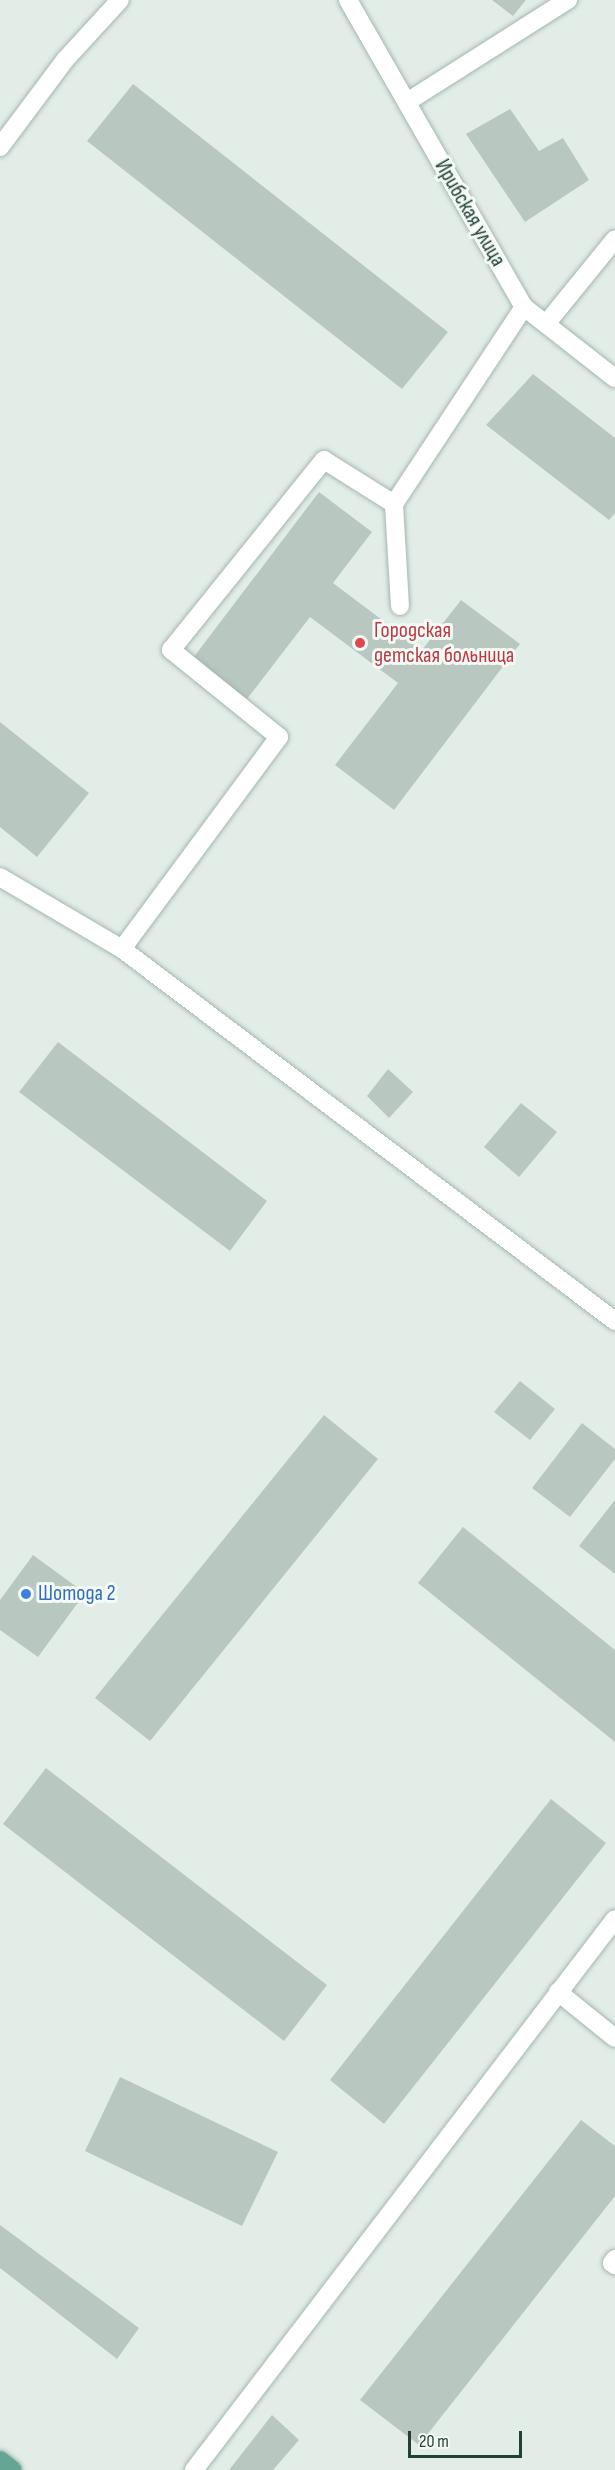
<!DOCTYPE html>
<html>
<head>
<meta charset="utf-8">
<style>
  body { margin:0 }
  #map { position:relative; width:615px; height:2470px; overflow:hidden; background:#e3ede8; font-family:"Sofia Sans Condensed",sans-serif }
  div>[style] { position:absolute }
  .building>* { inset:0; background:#b8c8c1 }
  .roads { filter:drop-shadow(0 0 2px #a5b6af) drop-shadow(0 0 2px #a5b6af) }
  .minor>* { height:18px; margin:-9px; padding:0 9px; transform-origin:9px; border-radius:9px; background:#fff }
  .major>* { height:18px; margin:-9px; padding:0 9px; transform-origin:9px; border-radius:9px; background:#65a593 }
  .dots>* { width:16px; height:16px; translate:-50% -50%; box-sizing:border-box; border:3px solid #f4faf6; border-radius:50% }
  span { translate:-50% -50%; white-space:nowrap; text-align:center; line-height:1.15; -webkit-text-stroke:6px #f4faf6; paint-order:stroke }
  .street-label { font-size:22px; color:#224037 }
  .health-label { font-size:22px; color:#be3a42 }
  .left { translate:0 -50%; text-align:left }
  .shop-label { font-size:22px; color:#366cbe }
  .scale { position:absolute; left:408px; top:2431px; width:114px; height:27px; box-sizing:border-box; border:3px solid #224037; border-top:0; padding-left:8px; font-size:18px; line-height:21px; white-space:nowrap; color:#224037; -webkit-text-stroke:4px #f4faf6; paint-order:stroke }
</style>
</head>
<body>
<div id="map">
  <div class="building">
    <i style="clip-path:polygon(492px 0,526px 0,513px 16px)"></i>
    <i style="clip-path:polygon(133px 84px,448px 332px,402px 389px,87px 141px)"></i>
    <i style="clip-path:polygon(510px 109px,539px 151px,563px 138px,589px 180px,525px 222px,466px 134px)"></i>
    <i style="clip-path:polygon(533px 374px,615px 438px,615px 513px,609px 520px,486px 425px)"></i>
    <i style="clip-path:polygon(319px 492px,372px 532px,333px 583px,422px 650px,461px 600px,520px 644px,394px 810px,335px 765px,398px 683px,310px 617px,247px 699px,193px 658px)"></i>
    <i style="clip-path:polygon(0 722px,89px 793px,37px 857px,0 827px)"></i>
    <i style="clip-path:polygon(58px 1042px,267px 1201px,230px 1251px,19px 1092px)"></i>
    <i style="clip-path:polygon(388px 1069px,413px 1092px,389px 1118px,367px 1096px)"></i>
    <i style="clip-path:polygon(521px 1103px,557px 1132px,519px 1177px,484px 1147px)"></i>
    <i style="clip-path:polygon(520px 1381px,555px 1409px,530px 1440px,494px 1412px)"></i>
    <i style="clip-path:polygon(324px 1415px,378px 1459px,150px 1741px,95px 1698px)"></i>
    <i style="clip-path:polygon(582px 1423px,615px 1449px,615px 1459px,570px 1517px,532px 1488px)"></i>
    <i style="clip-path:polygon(615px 1500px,615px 1574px,579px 1546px)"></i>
    <i style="clip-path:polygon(463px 1527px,615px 1650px,615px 1742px,418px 1583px)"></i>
    <i style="clip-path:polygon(33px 1555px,85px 1593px,38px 1657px,0 1630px,0 1600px)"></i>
    <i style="clip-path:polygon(46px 1768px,327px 1985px,284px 2041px,3px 1824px)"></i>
    <i style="clip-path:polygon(551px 1799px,606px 1843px,384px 2124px,330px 2080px)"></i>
    <i style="clip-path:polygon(120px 2077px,278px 2152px,242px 2226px,85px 2151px)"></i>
    <i style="clip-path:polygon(581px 2120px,615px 2146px,615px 2196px,419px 2445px,360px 2400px)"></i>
    <i style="clip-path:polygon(0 2225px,139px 2328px,117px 2359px,0 2268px)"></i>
    <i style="clip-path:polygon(272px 2415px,299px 2440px,273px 2470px,229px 2470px)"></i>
  </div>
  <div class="roads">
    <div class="minor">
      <i style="left:348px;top:0;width:354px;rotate:60.2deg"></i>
      <i style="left:524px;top:307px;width:115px;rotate:38deg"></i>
      <i style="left:407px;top:102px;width:191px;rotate:-32.4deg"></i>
      <i style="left:0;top:147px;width:109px;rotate:-53.2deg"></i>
      <i style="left:65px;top:60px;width:81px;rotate:-47.5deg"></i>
      <i style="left:546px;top:324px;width:109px;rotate:-50.9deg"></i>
      <i style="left:400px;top:606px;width:102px;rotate:-93.4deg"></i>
      <i style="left:394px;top:504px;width:236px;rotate:-56.6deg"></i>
      <i style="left:0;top:877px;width:142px;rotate:30.5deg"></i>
      <i style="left:122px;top:949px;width:618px;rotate:37.04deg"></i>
      <i style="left:122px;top:949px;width:264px;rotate:-53.5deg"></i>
      <i style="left:279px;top:737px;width:139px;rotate:-141.1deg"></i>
      <i style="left:171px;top:650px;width:244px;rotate:-51.2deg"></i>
      <i style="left:324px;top:460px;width:83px;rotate:32.2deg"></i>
      <i style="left:558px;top:1992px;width:73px;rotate:38.9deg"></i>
      <i style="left:615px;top:2259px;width:5px;rotate:127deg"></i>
      <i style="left:612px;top:2263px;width:4px;rotate:34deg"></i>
      <i style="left:194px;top:2470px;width:693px;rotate:-52.62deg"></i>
    </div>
    <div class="major">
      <i style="left:0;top:2460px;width:16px;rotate:38deg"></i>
    </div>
  </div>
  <div class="dots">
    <i style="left:360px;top:643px;background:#e0444e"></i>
    <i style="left:26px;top:1594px;background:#3f7fe0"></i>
  </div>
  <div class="street-label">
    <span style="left:470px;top:213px;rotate:60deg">Ирибская улица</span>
  </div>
  <div class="health-label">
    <span class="left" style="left:374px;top:643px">Городская<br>детская больница</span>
  </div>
  <div class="shop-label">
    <span class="left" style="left:38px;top:1594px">Шотода 2</span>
  </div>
  <div class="scale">20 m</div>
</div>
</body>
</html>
